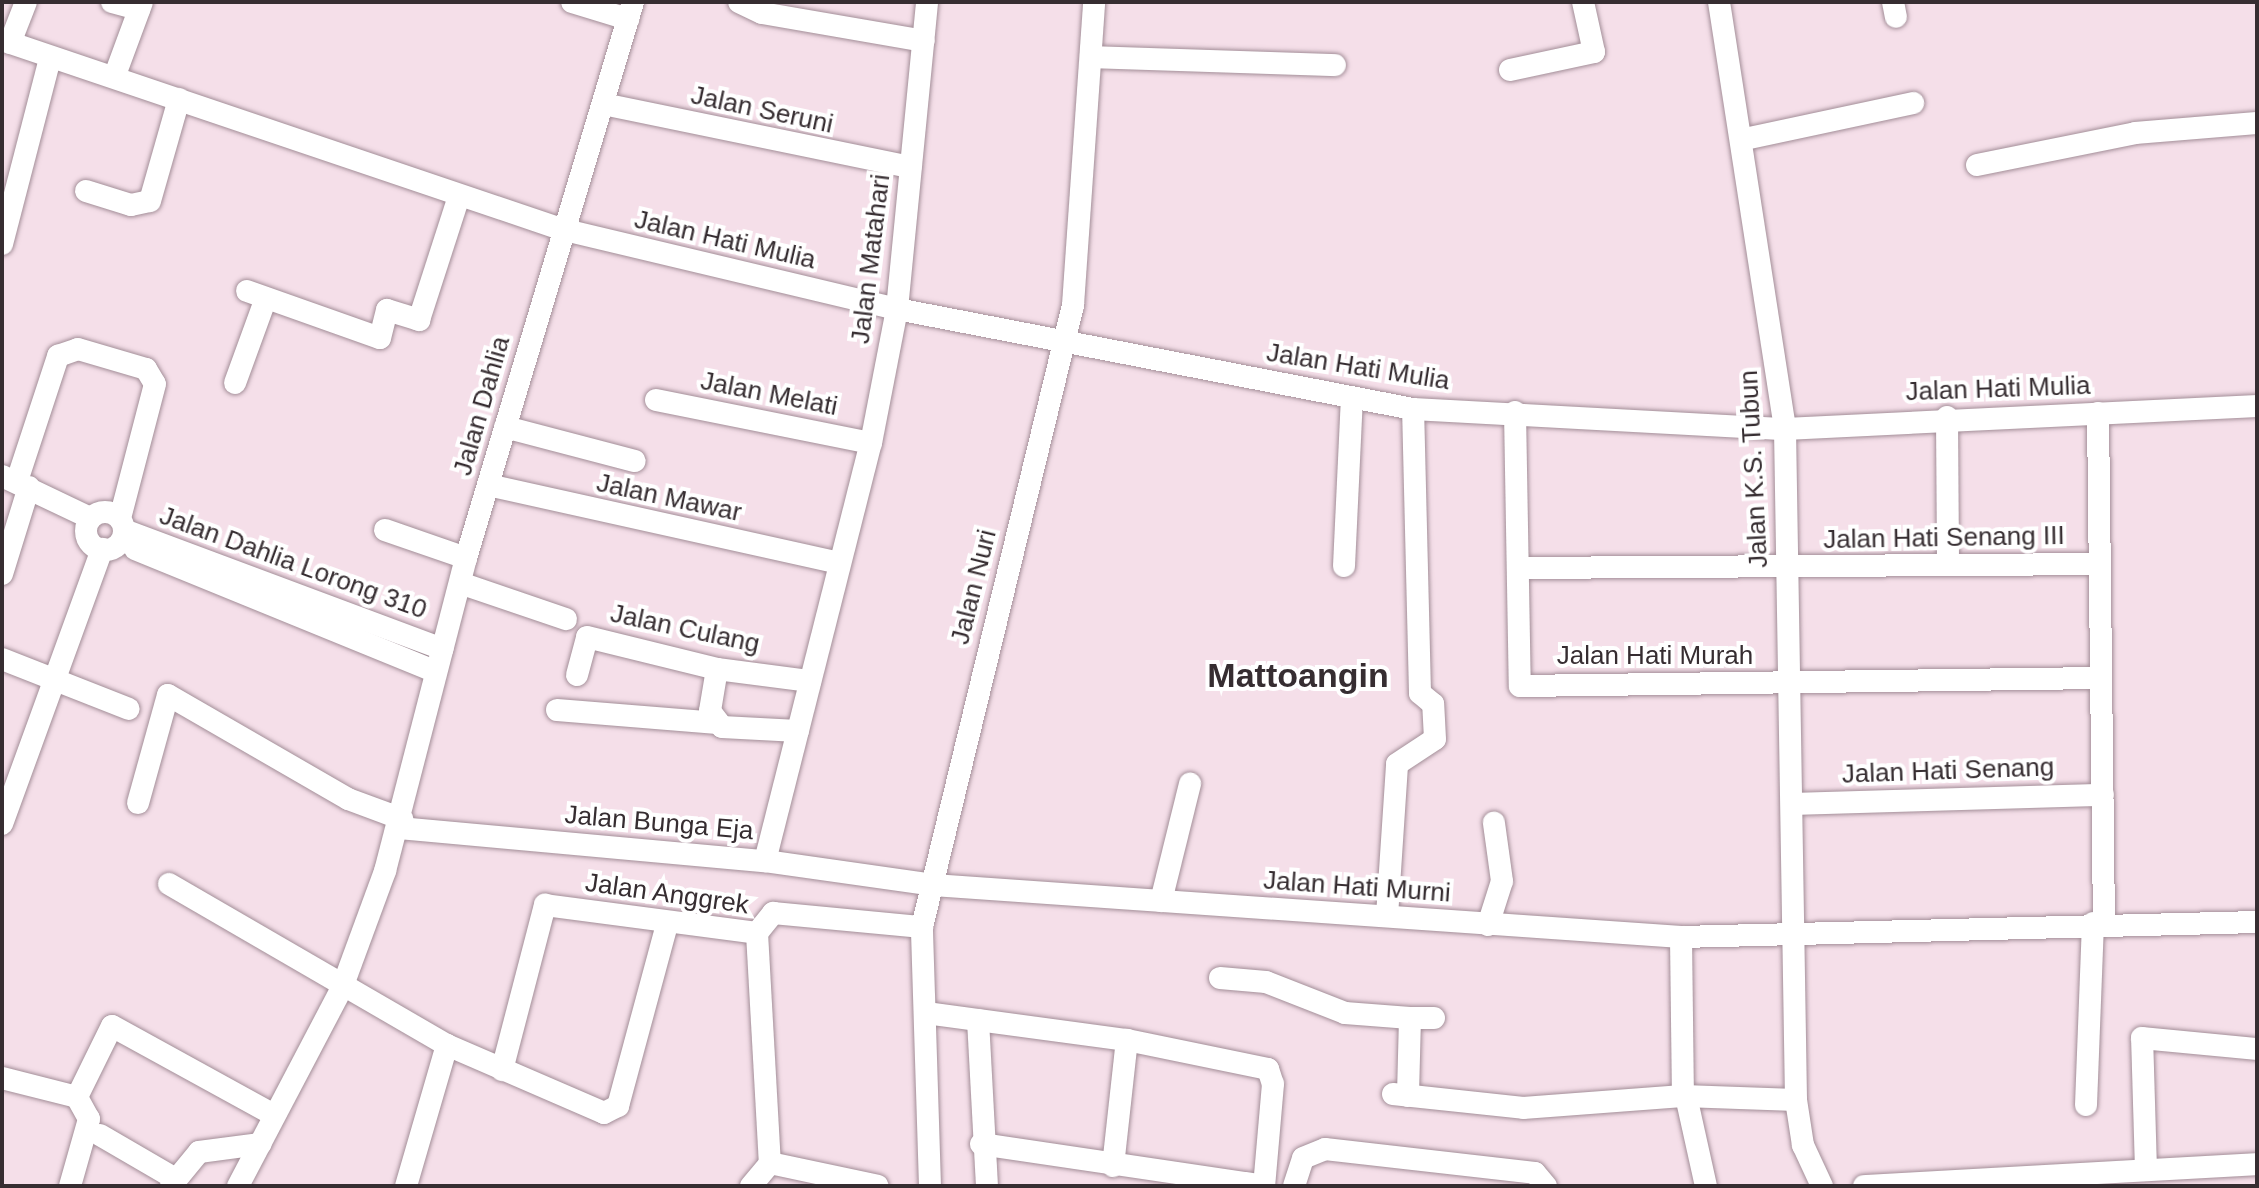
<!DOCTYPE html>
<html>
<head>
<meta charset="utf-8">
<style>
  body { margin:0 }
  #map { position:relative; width:2259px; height:1188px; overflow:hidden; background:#f5dfe9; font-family:Arial,sans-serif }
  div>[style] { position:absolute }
  .roads { filter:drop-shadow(0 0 2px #a38e98) drop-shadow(0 0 2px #a38e98) }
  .minor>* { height:22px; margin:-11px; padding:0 11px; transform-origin:11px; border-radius:11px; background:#fff }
  .minor>.ring { margin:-11px; padding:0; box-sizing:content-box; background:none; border:22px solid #fff; border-radius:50% }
  span { translate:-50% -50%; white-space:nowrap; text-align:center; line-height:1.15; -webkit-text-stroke:8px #fff; paint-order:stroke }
  .street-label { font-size:26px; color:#362d31 }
  .district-label { font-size:34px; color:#362d31; font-weight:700 }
  .frame { position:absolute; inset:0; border:4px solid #362d31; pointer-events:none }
</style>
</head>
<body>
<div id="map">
  <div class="roads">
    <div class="minor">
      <i style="left:112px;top:2px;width:28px;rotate:15deg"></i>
      <i style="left:572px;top:2px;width:59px;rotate:16.9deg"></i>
      <i style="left:739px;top:2px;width:25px;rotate:26deg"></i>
      <i style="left:762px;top:13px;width:164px;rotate:9.8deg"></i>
      <i style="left:1719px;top:2px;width:432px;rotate:81.2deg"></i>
      <i style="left:1785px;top:429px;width:671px;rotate:89.06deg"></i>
      <i style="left:1796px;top:1100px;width:46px;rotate:81.2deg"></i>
      <i style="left:1803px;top:1145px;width:45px;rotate:65.1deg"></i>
      <i style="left:1893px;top:2px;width:15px;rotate:79deg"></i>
      <i style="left:2px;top:40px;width:590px;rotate:18.68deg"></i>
      <i style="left:561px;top:229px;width:345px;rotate:13.4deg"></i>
      <i style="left:897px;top:309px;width:526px;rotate:10.97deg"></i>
      <i style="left:1413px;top:409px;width:373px;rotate:3.1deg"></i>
      <i style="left:1785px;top:429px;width:473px;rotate:-2.8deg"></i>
      <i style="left:10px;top:43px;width:44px;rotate:-68.7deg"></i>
      <i style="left:1092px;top:57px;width:243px;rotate:1.9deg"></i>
      <i style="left:1510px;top:70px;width:86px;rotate:-12.1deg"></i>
      <i style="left:1594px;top:52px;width:51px;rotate:-102.4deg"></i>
      <i style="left:115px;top:75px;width:78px;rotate:-69.7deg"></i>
      <i style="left:603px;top:104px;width:314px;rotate:11.6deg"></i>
      <i style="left:1745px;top:139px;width:172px;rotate:-12.1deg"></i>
      <i style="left:1977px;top:165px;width:161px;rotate:-11.4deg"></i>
      <i style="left:2135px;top:133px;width:122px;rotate:-4.7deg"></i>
      <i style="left:86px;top:191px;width:47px;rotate:17.3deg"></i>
      <i style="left:131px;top:205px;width:19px;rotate:-12deg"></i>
      <i style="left:150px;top:201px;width:106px;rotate:-74.1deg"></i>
      <i style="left:2px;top:244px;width:192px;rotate:-75.5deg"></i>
      <i style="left:247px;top:291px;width:141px;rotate:19.5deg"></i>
      <i style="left:380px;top:338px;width:29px;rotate:-76deg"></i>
      <i style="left:387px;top:310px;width:34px;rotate:17deg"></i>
      <i style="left:419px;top:320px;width:130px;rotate:-72.1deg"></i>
      <i style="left:235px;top:383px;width:90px;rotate:-70deg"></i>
      <i style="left:656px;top:400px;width:219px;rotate:11.3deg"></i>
      <i style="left:1515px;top:412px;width:274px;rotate:89deg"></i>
      <i style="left:1520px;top:686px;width:581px;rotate:-0.79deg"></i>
      <i style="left:2098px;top:413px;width:510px;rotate:89.33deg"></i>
      <i style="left:1947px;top:417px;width:148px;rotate:89.6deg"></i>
      <i style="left:505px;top:427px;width:134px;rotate:14.7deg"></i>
      <i style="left:2px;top:476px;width:98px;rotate:25.5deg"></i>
      <i style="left:17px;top:481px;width:132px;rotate:-71.8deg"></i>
      <i style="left:58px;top:356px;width:21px;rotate:-19deg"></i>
      <i style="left:78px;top:349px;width:71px;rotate:16.4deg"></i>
      <i style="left:146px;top:369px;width:17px;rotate:59deg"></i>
      <i style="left:155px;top:384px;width:138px;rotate:104.6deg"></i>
      <i style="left:488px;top:485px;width:360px;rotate:12.5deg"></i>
      <i class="ring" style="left:86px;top:512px;width:16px;height:16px"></i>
      <i style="left:124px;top:530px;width:340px;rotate:20.5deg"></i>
      <i style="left:385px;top:530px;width:86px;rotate:19.1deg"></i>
      <i style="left:135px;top:549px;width:323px;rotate:22.2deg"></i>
      <i style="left:1344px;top:566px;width:167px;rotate:-87.3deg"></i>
      <i style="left:1519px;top:568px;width:581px;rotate:-0.39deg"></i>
      <i style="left:2px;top:574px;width:91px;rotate:-72.8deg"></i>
      <i style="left:460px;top:583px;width:112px;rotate:18.8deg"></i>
      <i style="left:2px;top:659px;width:136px;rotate:21.5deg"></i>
      <i style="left:717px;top:669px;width:43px;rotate:99.5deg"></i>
      <i style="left:710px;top:711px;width:20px;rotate:53deg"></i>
      <i style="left:722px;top:727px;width:76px;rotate:3deg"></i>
      <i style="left:577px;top:675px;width:39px;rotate:-75deg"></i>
      <i style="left:587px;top:637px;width:134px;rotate:13.8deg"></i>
      <i style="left:717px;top:669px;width:94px;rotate:7.4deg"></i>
      <i style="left:557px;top:710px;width:161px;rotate:4.6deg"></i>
      <i style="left:138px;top:803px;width:112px;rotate:-74.5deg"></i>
      <i style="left:168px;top:695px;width:208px;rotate:30deg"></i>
      <i style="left:348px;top:799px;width:58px;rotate:20.3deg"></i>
      <i style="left:1794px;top:804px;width:309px;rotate:-1.7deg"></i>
      <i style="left:2px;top:824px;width:293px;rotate:-70deg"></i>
      <i style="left:399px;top:828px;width:367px;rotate:5.2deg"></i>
      <i style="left:765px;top:861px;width:170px;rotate:8.1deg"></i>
      <i style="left:933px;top:885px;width:750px;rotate:3.98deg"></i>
      <i style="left:1681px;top:937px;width:576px;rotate:-1.49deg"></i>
      <i style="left:765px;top:861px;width:431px;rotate:-75.8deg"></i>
      <i style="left:871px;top:443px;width:136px;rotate:-79deg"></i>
      <i style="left:897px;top:309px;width:308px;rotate:-84.4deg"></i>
      <i style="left:169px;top:884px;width:321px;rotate:30.1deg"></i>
      <i style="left:447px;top:1045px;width:171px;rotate:23.4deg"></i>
      <i style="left:604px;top:1113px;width:16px;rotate:-27deg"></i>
      <i style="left:618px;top:1106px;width:188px;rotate:-74.9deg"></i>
      <i style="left:1161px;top:901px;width:121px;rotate:-76.1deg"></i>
      <i style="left:1387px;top:916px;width:152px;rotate:-86.2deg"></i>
      <i style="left:1397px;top:764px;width:45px;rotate:-33.3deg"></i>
      <i style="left:1435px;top:739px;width:35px;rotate:-93deg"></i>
      <i style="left:1433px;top:704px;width:17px;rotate:-140deg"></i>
      <i style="left:1420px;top:693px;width:284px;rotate:-91.4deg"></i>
      <i style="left:1488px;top:925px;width:46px;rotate:-72.3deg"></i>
      <i style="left:1502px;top:881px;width:59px;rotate:-97.9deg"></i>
      <i style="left:757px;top:933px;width:26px;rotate:-51deg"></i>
      <i style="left:773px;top:913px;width:150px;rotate:5.4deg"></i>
      <i style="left:1681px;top:937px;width:159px;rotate:89.3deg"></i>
      <i style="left:1220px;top:978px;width:46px;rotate:5deg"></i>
      <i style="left:1266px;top:982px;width:85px;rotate:21.4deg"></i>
      <i style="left:1345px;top:1013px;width:65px;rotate:4.4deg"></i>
      <i style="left:1410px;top:1018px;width:78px;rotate:91.5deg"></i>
      <i style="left:926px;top:1013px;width:203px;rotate:7.7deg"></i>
      <i style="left:1127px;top:1040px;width:144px;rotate:11.6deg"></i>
      <i style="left:1268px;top:1069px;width:16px;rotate:72deg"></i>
      <i style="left:1273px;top:1084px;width:102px;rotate:95deg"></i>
      <i style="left:1410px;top:1018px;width:24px"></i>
      <i style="left:978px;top:1020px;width:166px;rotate:86.9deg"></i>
      <i style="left:502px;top:1070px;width:171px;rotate:-75.4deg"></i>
      <i style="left:545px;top:905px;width:214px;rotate:7.5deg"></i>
      <i style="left:757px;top:933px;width:230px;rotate:86.8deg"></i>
      <i style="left:770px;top:1163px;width:110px;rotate:12deg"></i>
      <i style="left:2px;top:1078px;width:77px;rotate:14.2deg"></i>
      <i style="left:77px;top:1097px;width:79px;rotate:-63.8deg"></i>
      <i style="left:112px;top:1026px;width:183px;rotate:28.8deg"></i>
      <i style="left:1393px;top:1094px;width:131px;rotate:6.1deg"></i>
      <i style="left:1523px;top:1108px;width:160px;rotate:-4.3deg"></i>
      <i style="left:1683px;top:1096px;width:113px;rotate:2deg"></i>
      <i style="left:1686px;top:1096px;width:92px;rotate:77.5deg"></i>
      <i style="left:2086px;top:1105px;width:182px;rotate:-87.8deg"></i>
      <i style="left:100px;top:1135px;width:86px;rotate:30.2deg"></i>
      <i style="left:981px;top:1144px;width:286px;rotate:8.4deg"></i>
      <i style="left:1113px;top:1166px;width:127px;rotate:-83.7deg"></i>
      <i style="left:2146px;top:1170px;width:132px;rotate:-91.7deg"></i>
      <i style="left:2142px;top:1038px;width:116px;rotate:5.5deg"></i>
      <i style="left:70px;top:1186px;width:70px;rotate:-74.2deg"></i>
      <i style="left:89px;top:1119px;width:25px;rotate:-119deg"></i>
      <i style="left:171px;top:1186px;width:44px;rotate:-50.5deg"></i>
      <i style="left:199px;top:1152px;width:62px;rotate:-7.5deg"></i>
      <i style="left:238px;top:1186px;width:224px;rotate:-62.3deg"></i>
      <i style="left:342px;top:988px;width:125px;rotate:-69.8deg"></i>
      <i style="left:385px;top:871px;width:323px;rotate:-75.5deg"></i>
      <i style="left:466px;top:558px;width:581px;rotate:-73.28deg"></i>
      <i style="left:406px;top:1186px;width:147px;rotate:-73.8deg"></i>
      <i style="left:751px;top:1186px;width:30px;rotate:-50deg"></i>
      <i style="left:930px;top:1186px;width:259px;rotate:-91.8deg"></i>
      <i style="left:922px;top:927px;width:640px;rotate:-76.35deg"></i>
      <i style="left:1073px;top:305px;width:304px;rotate:-86deg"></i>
      <i style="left:1294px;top:1186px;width:29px;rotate:-72deg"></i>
      <i style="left:1303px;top:1158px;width:24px;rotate:-22deg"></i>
      <i style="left:1325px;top:1149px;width:211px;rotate:6.5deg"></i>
      <i style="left:1535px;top:1173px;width:17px;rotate:50deg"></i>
      <i style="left:1864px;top:1186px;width:394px;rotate:-3.2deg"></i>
    </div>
  </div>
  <div class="street-label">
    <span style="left:762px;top:110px;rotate:12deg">Jalan Seruni</span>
    <span style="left:725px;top:240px;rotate:13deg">Jalan Hati Mulia</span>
    <span style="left:871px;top:259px;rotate:-83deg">Jalan Matahari</span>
    <span style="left:1358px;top:367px;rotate:9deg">Jalan Hati Mulia</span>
    <span style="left:1998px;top:389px;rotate:-2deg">Jalan Hati Mulia</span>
    <span style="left:769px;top:394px;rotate:11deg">Jalan Melati</span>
    <span style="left:482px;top:406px;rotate:-74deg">Jalan Dahlia</span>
    <span style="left:1754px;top:469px;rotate:-93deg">Jalan K.S. Tubun</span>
    <span style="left:669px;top:498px;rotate:12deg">Jalan Mawar</span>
    <span style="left:1944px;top:538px;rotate:-1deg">Jalan Hati Senang III</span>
    <span style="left:293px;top:563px;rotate:20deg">Jalan Dahlia Lorong 310</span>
    <span style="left:974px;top:587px;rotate:-76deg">Jalan Nuri</span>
    <span style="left:685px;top:629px;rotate:12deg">Jalan Culang</span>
    <span style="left:1655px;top:656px">Jalan Hati Murah</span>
    <span style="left:1948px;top:771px;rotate:-2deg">Jalan Hati Senang</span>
    <span style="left:659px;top:823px;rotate:5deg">Jalan Bunga Eja</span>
    <span style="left:1357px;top:887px;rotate:4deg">Jalan Hati Murni</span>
    <span style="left:667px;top:894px;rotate:8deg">Jalan Anggrek</span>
  </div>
  <div class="district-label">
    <span style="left:1298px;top:676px">Mattoangin</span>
  </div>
  <div class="frame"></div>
</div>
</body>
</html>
